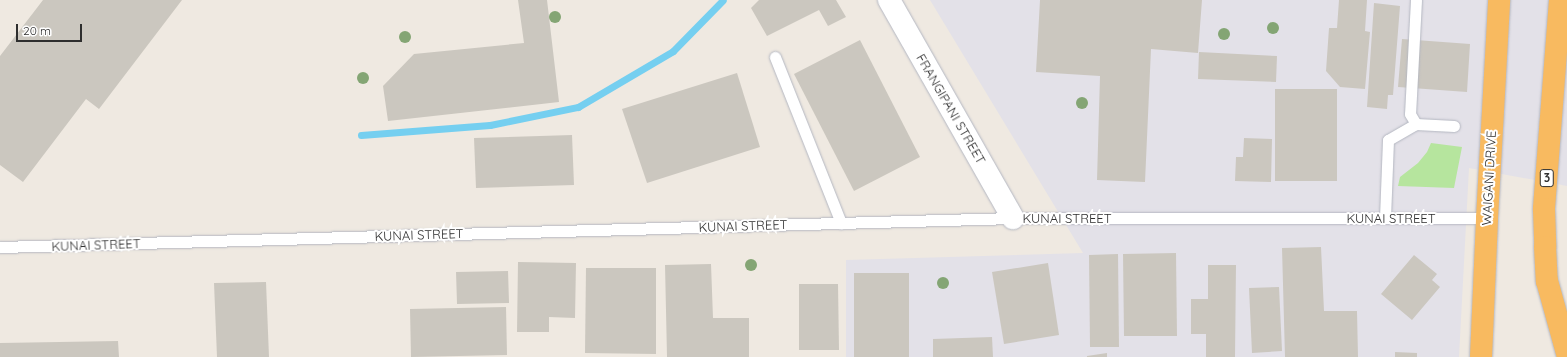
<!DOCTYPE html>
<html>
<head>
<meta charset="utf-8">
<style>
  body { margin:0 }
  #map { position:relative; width:1567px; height:357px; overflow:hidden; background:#efe9e1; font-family:Quicksand,sans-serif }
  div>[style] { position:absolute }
  .industrial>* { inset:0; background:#e3e1e8 }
  .green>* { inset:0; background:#b6e59e }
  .stream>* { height:7px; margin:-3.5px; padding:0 3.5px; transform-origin:3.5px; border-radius:3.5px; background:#75cff0 }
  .building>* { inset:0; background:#cbc7bf }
  .roads { filter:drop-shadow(0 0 1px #b4b7c1) drop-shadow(0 0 1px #b4b7c1) }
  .service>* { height:11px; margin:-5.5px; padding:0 5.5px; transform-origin:5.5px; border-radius:5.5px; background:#fff }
  .minor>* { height:22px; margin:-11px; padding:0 11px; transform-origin:11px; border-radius:11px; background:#fff }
  .trunk>* { height:22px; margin:-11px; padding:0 11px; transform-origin:11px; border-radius:11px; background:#f8ba60 }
  .trees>* { width:12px; height:12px; margin:-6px; border-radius:50%; background:#84a574 }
  span { translate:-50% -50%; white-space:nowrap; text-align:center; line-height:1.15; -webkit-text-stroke:4px #fff; paint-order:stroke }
  .shield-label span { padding:1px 3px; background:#fff; border:1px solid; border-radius:3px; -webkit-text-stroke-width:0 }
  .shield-label { font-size:12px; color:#2e2e2e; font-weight:700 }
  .street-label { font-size:13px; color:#2e2e2e }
  .scale { position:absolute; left:16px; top:24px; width:66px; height:18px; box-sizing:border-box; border:2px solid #2e2e2e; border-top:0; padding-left:5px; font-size:12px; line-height:14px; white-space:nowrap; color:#2e2e2e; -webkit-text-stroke:3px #fff; paint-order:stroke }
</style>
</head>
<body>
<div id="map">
  <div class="industrial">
    <i style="clip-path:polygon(930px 0,1567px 0,1567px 186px,1469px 168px,1459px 357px,846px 357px,846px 260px,1083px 253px)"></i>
  </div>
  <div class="green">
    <i style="clip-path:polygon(1431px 143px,1462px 147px,1454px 188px,1398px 186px,1400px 177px,1418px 163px,1427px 152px)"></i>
  </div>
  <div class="stream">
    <i style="left:361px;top:135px;width:129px;rotate:-4.4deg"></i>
    <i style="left:490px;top:125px;width:90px;rotate:-11.6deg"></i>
    <i style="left:578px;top:107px;width:110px;rotate:-30.5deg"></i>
    <i style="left:673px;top:51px;width:71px;rotate:-45.6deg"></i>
  </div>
  <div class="building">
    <i style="clip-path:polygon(43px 0,182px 0,99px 109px,86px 99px,23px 182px,0 165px,0 56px)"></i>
    <i style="clip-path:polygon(518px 0,547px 0,559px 102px,388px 121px,383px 86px,414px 54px,524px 43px)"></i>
    <i style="clip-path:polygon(759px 0,836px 0,846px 17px,828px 26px,819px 10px,767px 36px,751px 8px)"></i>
    <i style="clip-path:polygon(1040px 0,1202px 0,1198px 53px,1151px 49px,1145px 182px,1097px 180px,1100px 76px,1036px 72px)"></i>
    <i style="clip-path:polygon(1339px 0,1367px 0,1365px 31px,1370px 32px,1365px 89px,1340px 87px,1326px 71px,1329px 28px,1337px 28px)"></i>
    <i style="clip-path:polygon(1374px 3px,1400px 6px,1393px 95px,1388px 95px,1387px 109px,1367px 107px)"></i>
    <i style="clip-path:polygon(1402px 39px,1470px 44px,1467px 92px,1398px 87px)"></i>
    <i style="clip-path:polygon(860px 40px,920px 157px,854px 191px,794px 74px)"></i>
    <i style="clip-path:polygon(1199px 52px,1277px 56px,1276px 82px,1198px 79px)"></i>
    <i style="clip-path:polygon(737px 73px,760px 147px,647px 183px,622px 109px)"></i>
    <i style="clip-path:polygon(1275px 89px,1337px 89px,1337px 181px,1275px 181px)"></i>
    <i style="clip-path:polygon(572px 135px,574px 185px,476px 188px,474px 138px)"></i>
    <i style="clip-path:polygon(1244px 138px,1272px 139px,1271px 182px,1235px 181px,1236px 157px,1243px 157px)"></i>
    <i style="clip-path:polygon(1321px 247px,1324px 311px,1357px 311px,1358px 357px,1285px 357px,1282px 248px)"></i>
    <i style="clip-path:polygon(1176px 253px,1177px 336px,1124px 336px,1123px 254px)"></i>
    <i style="clip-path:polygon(1118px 254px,1119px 347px,1090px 347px,1089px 255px)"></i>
    <i style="clip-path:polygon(1414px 255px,1437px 274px,1432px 280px,1440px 287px,1412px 320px,1381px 294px)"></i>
    <i style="clip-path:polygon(518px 262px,576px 263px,575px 318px,549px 317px,549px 332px,517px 332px)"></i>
    <i style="clip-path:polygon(1048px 263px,1059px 335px,1004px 344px,992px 272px)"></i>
    <i style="clip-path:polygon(711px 264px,713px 318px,749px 318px,749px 357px,667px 357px,665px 265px)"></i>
    <i style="clip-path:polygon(1208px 265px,1236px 265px,1235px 357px,1206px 357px,1206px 334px,1191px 334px,1191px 299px,1208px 299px)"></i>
    <i style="clip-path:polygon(586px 268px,656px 268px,656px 354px,585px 353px)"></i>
    <i style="clip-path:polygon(508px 271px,509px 303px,457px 304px,456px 272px)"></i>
    <i style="clip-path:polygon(854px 273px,909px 273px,909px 357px,854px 357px)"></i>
    <i style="clip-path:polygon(266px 282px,269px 357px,217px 357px,214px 283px)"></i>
    <i style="clip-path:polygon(799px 284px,838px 284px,839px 350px,799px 350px)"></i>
    <i style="clip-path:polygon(1279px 287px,1282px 351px,1252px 353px,1249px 288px)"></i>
    <i style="clip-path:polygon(506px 307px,507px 355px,411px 357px,410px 309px)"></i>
    <i style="clip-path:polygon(992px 337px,993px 357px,933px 357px,933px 339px)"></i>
    <i style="clip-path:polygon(118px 341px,119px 357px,0 357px,0 343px)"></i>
    <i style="clip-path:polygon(1395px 352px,1417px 353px,1417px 357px,1395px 357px)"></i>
    <i style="clip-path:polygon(1107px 353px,1107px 357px,1087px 357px,1087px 356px)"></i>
  </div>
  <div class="roads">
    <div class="service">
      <i style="left:1416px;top:0;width:114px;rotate:93deg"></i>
      <i style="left:1410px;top:114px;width:12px;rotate:59deg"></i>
      <i style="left:1416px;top:124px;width:38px;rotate:3deg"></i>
      <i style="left:775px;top:57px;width:179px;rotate:68.3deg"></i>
      <i style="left:1385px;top:218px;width:78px;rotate:-87.8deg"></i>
      <i style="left:1388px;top:140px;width:32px;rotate:-30deg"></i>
      <i style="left:0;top:247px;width:1013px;rotate:-1.64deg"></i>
      <i style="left:1013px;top:218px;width:474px"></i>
    </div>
    <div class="minor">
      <i style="left:889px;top:0;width:251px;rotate:60.4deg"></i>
    </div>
    <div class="trunk">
      <i style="left:1560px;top:0;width:210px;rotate:94.4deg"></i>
      <i style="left:1544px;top:209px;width:38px;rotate:88deg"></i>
      <i style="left:1545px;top:247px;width:34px;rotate:87deg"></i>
      <i style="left:1547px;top:281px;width:75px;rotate:74.5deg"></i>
      <i style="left:1481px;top:357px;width:139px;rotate:-87.5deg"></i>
      <i style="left:1487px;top:218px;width:218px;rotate:-86.8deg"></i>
    </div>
  </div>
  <div class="trees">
    <i style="left:555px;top:17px"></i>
    <i style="left:1273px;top:28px"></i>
    <i style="left:1224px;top:34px"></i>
    <i style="left:405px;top:37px"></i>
    <i style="left:363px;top:78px"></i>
    <i style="left:1082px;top:103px"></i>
    <i style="left:751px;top:265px"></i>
    <i style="left:943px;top:283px"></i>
  </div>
  <div class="shield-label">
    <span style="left:1547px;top:178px">3</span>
  </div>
  <div class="street-label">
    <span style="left:951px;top:109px;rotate:60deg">FRANGIPANI STREET</span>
    <span style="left:1489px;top:178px;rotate:-87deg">WAIGANI DRIVE</span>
    <span style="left:1067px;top:218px">KUNAI STREET</span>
    <span style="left:1391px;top:218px">KUNAI STREET</span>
    <span style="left:743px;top:226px;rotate:-2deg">KUNAI STREET</span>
    <span style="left:419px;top:235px;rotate:-2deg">KUNAI STREET</span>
    <span style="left:96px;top:245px;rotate:-2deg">KUNAI STREET</span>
  </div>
  <div class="scale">20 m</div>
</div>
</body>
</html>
